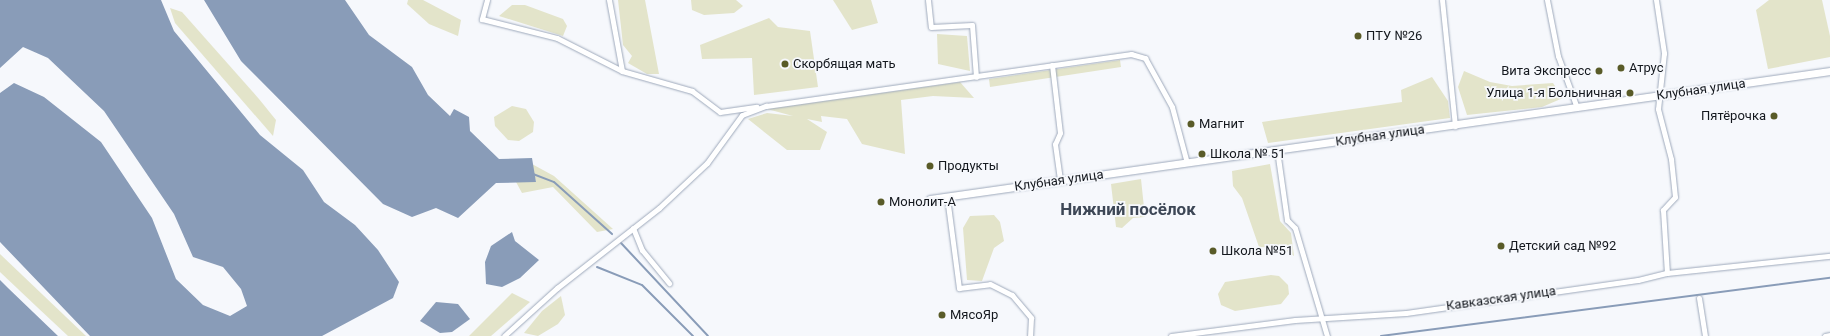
<!DOCTYPE html>
<html>
<head>
<meta charset="utf-8">
<style>
  body { margin:0 }
  #map { position:relative; width:1830px; height:336px; overflow:hidden; background:#f6f8fc; font-family:Roboto,sans-serif }
  div>[style] { position:absolute }
  .green>* { inset:0; background:#e3e4ca }
  .water>* { inset:0; background:#899cb8 }
  .stream>* { height:2px; margin:-1px; padding:0 1px; transform-origin:1px; border-radius:1px; background:#899cb8 }
  .roads { filter:drop-shadow(0 0 1px #9ea9bb) drop-shadow(0 0 1px #9ea9bb) }
  .minor>* { height:5px; margin:-2.5px; padding:0 2.5px; transform-origin:2.5px; border-radius:2.5px; background:#fff }
  .tertiary>* { height:7px; margin:-3.5px; padding:0 3.5px; transform-origin:3.5px; border-radius:3.5px; background:#fff }
  .dots>* { width:11px; height:11px; translate:-50% -50%; box-sizing:border-box; border:2px solid #f6f8fc; border-radius:50% }
  span { translate:-50% -50%; white-space:nowrap; text-align:center; line-height:1.15; -webkit-text-stroke:3.5px #f6f8fc; paint-order:stroke }
  .poi-label { font-size:13px; color:#14181e }
  .left { translate:0 -50%; text-align:left }
  .right { translate:-100% -50%; text-align:right }
  .street-label { font-size:13px; color:#14181e }
  .district-label { font-size:17px; color:#3d4756; font-weight:700 }
</style>
</head>
<body>
<div id="map">
  <div class="green">
    <i style="clip-path:polygon(408px 0,423px 0,461px 20px,458px 36px,429px 24px,407px 4px)"></i>
    <i style="clip-path:polygon(618px 0,645px 0,659px 74px,647px 74px,628px 63px,632px 56px,623px 45px)"></i>
    <i style="clip-path:polygon(691px 0,736px 0,743px 6px,734px 13px,704px 15px,692px 10px)"></i>
    <i style="clip-path:polygon(833px 0,871px 0,878px 23px,852px 30px)"></i>
    <i style="clip-path:polygon(1769px 0,1822px 0,1830px 36px,1830px 57px,1768px 69px,1756px 10px)"></i>
    <i style="clip-path:polygon(512px 5px,525px 5px,563px 19px,567px 26px,563px 36px,499px 16px)"></i>
    <i style="clip-path:polygon(170px 8px,182px 12px,259px 99px,276px 120px,273px 136px,175px 23px)"></i>
    <i style="clip-path:polygon(769px 18px,778px 27px,810px 31px,818px 87px,754px 95px,752px 58px,702px 59px,700px 45px)"></i>
    <i style="clip-path:polygon(937px 34px,967px 36px,970px 71px,938px 64px)"></i>
    <i style="clip-path:polygon(1120px 60px,1121px 67px,990px 87px,989px 79px)"></i>
    <i style="clip-path:polygon(1464px 71px,1490px 82px,1512px 86px,1553px 83px,1563px 98px,1542px 107px,1467px 115px,1458px 87px)"></i>
    <i style="clip-path:polygon(1432px 77px,1448px 101px,1450px 118px,1268px 143px,1262px 122px,1402px 102px,1401px 90px)"></i>
    <i style="clip-path:polygon(960px 82px,974px 98px,933px 96px,901px 100px,905px 154px,862px 144px,847px 119px,821px 116px,822px 122px,807px 119px,827px 132px,820px 150px,787px 150px,748px 119px,767px 113px,793px 116px,767px 109px)"></i>
    <i style="clip-path:polygon(512px 106px,526px 109px,534px 122px,533px 132px,519px 141px,508px 140px,495px 126px,494px 117px)"></i>
    <i style="clip-path:polygon(532px 164px,554px 176px,613px 229px,597px 232px,553px 187px,522px 193px,516px 182px,536px 182px)"></i>
    <i style="clip-path:polygon(1270px 164px,1280px 221px,1291px 233px,1294px 256px,1282px 248px,1259px 247px,1242px 198px,1233px 186px,1232px 171px)"></i>
    <i style="clip-path:polygon(1141px 179px,1145px 217px,1133px 218px,1122px 228px,1116px 227px,1111px 184px)"></i>
    <i style="clip-path:polygon(994px 215px,1000px 222px,1004px 241px,994px 248px,982px 281px,967px 280px,963px 228px,970px 216px)"></i>
    <i style="clip-path:polygon(0 254px,86px 336px,68px 336px,37px 307px,0 272px)"></i>
    <i style="clip-path:polygon(1271px 275px,1279px 276px,1288px 285px,1289px 294px,1281px 304px,1235px 311px,1221px 305px,1218px 294px,1225px 282px)"></i>
    <i style="clip-path:polygon(512px 293px,530px 302px,491px 336px,469px 336px)"></i>
    <i style="clip-path:polygon(561px 296px,565px 315px,558px 324px,538px 336px,524px 333px,542px 311px)"></i>
  </div>
  <div class="water">
    <i style="clip-path:polygon(0 0,161px 0,174px 31px,260px 135px,303px 170px,324px 202px,355px 225px,378px 250px,399px 282px,393px 298px,322px 336px,90px 336px,0 242px,0 93px,14px 83px,44px 97px,101px 142px,152px 218px,176px 279px,203px 305px,230px 316px,247px 306px,241px 289px,223px 267px,193px 257px,174px 214px,104px 111px,48px 58px,23px 47px,0 68px)"></i>
    <i style="clip-path:polygon(204px 0,345px 0,369px 35px,412px 67px,428px 95px,450px 116px,454px 109px,469px 117px,470px 131px,499px 159px,532px 158px,536px 182px,496px 183px,458px 218px,436px 208px,412px 217px,383px 204px,241px 61px)"></i>
    <i style="clip-path:polygon(512px 232px,515px 241px,539px 260px,520px 278px,502px 287px,486px 284px,485px 262px,491px 246px)"></i>
    <i style="clip-path:polygon(0 280px,8px 288px,58px 336px,0 336px)"></i>
    <i style="clip-path:polygon(436px 302px,458px 304px,470px 319px,452px 332px,440px 333px,420px 321px)"></i>
  </div>
  <div class="stream">
    <i style="left:533px;top:174px;width:22px;rotate:21deg"></i>
    <i style="left:554px;top:182px;width:78px;rotate:41.9deg"></i>
    <i style="left:621px;top:243px;width:127px;rotate:46.9deg"></i>
    <i style="left:597px;top:267px;width:48px;rotate:21.8deg"></i>
    <i style="left:642px;top:285px;width:72px;rotate:45deg"></i>
    <i style="left:1381px;top:336px;width:453px;rotate:-7.4deg"></i>
  </div>
  <div class="roads">
    <div class="minor">
      <i style="left:487px;top:0;width:20px;rotate:105deg"></i>
      <i style="left:482px;top:19px;width:77px;rotate:14.2deg"></i>
      <i style="left:557px;top:38px;width:73px;rotate:26.9deg"></i>
      <i style="left:622px;top:71px;width:73px;rotate:15.9deg"></i>
      <i style="left:692px;top:91px;width:35px;rotate:37deg"></i>
      <i style="left:720px;top:112px;width:37px;rotate:-8deg"></i>
      <i style="left:609px;top:0;width:72px;rotate:79.6deg"></i>
      <i style="left:928px;top:0;width:27px;rotate:84deg"></i>
      <i style="left:931px;top:27px;width:41px;rotate:-2.8deg"></i>
      <i style="left:972px;top:25px;width:52px;rotate:85.6deg"></i>
      <i style="left:1442px;top:0;width:127px;rotate:84.1deg"></i>
      <i style="left:1547px;top:0;width:57px;rotate:78.9deg"></i>
      <i style="left:1558px;top:56px;width:55px;rotate:69.9deg"></i>
      <i style="left:1656px;top:0;width:54px;rotate:81.4deg"></i>
      <i style="left:1664px;top:53px;width:56px;rotate:96.1deg"></i>
      <i style="left:1658px;top:109px;width:52px;rotate:75.4deg"></i>
      <i style="left:1671px;top:159px;width:38px;rotate:84deg"></i>
      <i style="left:1675px;top:197px;width:18px;rotate:133deg"></i>
      <i style="left:1663px;top:210px;width:63px;rotate:86.4deg"></i>
      <i style="left:1052px;top:65px;width:68px;rotate:83.3deg"></i>
      <i style="left:1060px;top:133px;width:12px;rotate:114deg"></i>
      <i style="left:1055px;top:144px;width:37px;rotate:82deg"></i>
      <i style="left:1277px;top:150px;width:71px;rotate:81.9deg"></i>
      <i style="left:1287px;top:220px;width:11px;rotate:45deg"></i>
      <i style="left:1295px;top:228px;width:113px;rotate:73.5deg"></i>
      <i style="left:947px;top:197px;width:92px;rotate:82.5deg"></i>
      <i style="left:959px;top:288px;width:31px;rotate:-7deg"></i>
      <i style="left:990px;top:284px;width:25px;rotate:27deg"></i>
      <i style="left:1012px;top:295px;width:30px;rotate:50deg"></i>
      <i style="left:1031px;top:318px;width:18px;rotate:93deg"></i>
      <i style="left:633px;top:228px;width:24px;rotate:68deg"></i>
      <i style="left:642px;top:250px;width:43px;rotate:50.7deg"></i>
      <i style="left:1699px;top:298px;width:38px;rotate:81deg"></i>
      <i style="left:504px;top:336px;width:72px;rotate:-42.2deg"></i>
      <i style="left:557px;top:288px;width:130px;rotate:-38.1deg"></i>
      <i style="left:659px;top:208px;width:66px;rotate:-43.2deg"></i>
      <i style="left:707px;top:163px;width:59px;rotate:-53.9deg"></i>
      <i style="left:742px;top:115px;width:26px;rotate:-21deg"></i>
      <i style="left:766px;top:106px;width:369px;rotate:-8.1deg"></i>
      <i style="left:1131px;top:54px;width:15px;rotate:16deg"></i>
      <i style="left:1145px;top:58px;width:56px;rotate:61.1deg"></i>
      <i style="left:1172px;top:107px;width:58px;rotate:75deg"></i>
      <i style="left:1171px;top:336px;width:125px;rotate:-7.4deg"></i>
      <i style="left:1295px;top:320px;width:111px;rotate:-3.6deg"></i>
      <i style="left:1406px;top:313px;width:234px;rotate:-8.1deg"></i>
      <i style="left:1638px;top:280px;width:30px;rotate:-14deg"></i>
      <i style="left:1667px;top:273px;width:164px;rotate:-6deg"></i>
      <i style="left:1825px;top:336px;width:5px;rotate:-11deg"></i>
    </div>
    <div class="tertiary">
      <i style="left:930px;top:199px;width:909px;rotate:-8.09deg"></i>
    </div>
  </div>
  <div class="dots">
    <i style="left:1358px;top:36px;background:#595b28"></i>
    <i style="left:785px;top:64px;background:#595b28"></i>
    <i style="left:1621px;top:68px;background:#595b28"></i>
    <i style="left:1599px;top:71px;background:#595b28"></i>
    <i style="left:1630px;top:93px;background:#595b28"></i>
    <i style="left:1774px;top:116px;background:#595b28"></i>
    <i style="left:1191px;top:124px;background:#595b28"></i>
    <i style="left:1202px;top:154px;background:#595b28"></i>
    <i style="left:930px;top:166px;background:#595b28"></i>
    <i style="left:881px;top:202px;background:#595b28"></i>
    <i style="left:1501px;top:246px;background:#595b28"></i>
    <i style="left:1213px;top:251px;background:#595b28"></i>
    <i style="left:942px;top:315px;background:#595b28"></i>
  </div>
  <div class="poi-label">
    <span class="left" style="left:1366px;top:36px">ПТУ №26</span>
    <span class="left" style="left:793px;top:64px">Скорбящая мать</span>
    <span class="left" style="left:1629px;top:68px">Атрус</span>
    <span class="right" style="left:1591px;top:71px">Вита Экспресс</span>
    <span class="right" style="left:1622px;top:93px">Улица 1-я Больничная</span>
    <span class="right" style="left:1766px;top:116px">Пятёрочка</span>
    <span class="left" style="left:1199px;top:124px">Магнит</span>
    <span class="left" style="left:1210px;top:154px">Школа № 51</span>
    <span class="left" style="left:938px;top:166px">Продукты</span>
    <span class="left" style="left:889px;top:202px">Монолит-А</span>
    <span class="left" style="left:1509px;top:246px">Детский сад №92</span>
    <span class="left" style="left:1221px;top:251px">Школа №51</span>
    <span class="left" style="left:950px;top:315px">МясоЯр</span>
  </div>
  <div class="street-label">
    <span style="left:1701px;top:90px;rotate:-8deg">Клубная улица</span>
    <span style="left:1380px;top:136px;rotate:-8deg">Клубная улица</span>
    <span style="left:1059px;top:181px;rotate:-8deg">Клубная улица</span>
    <span style="left:1501px;top:299px;rotate:-8deg">Кавказская улица</span>
  </div>
  <div class="district-label">
    <span style="left:1128px;top:210px">Нижний посёлок</span>
  </div>
</div>
</body>
</html>
